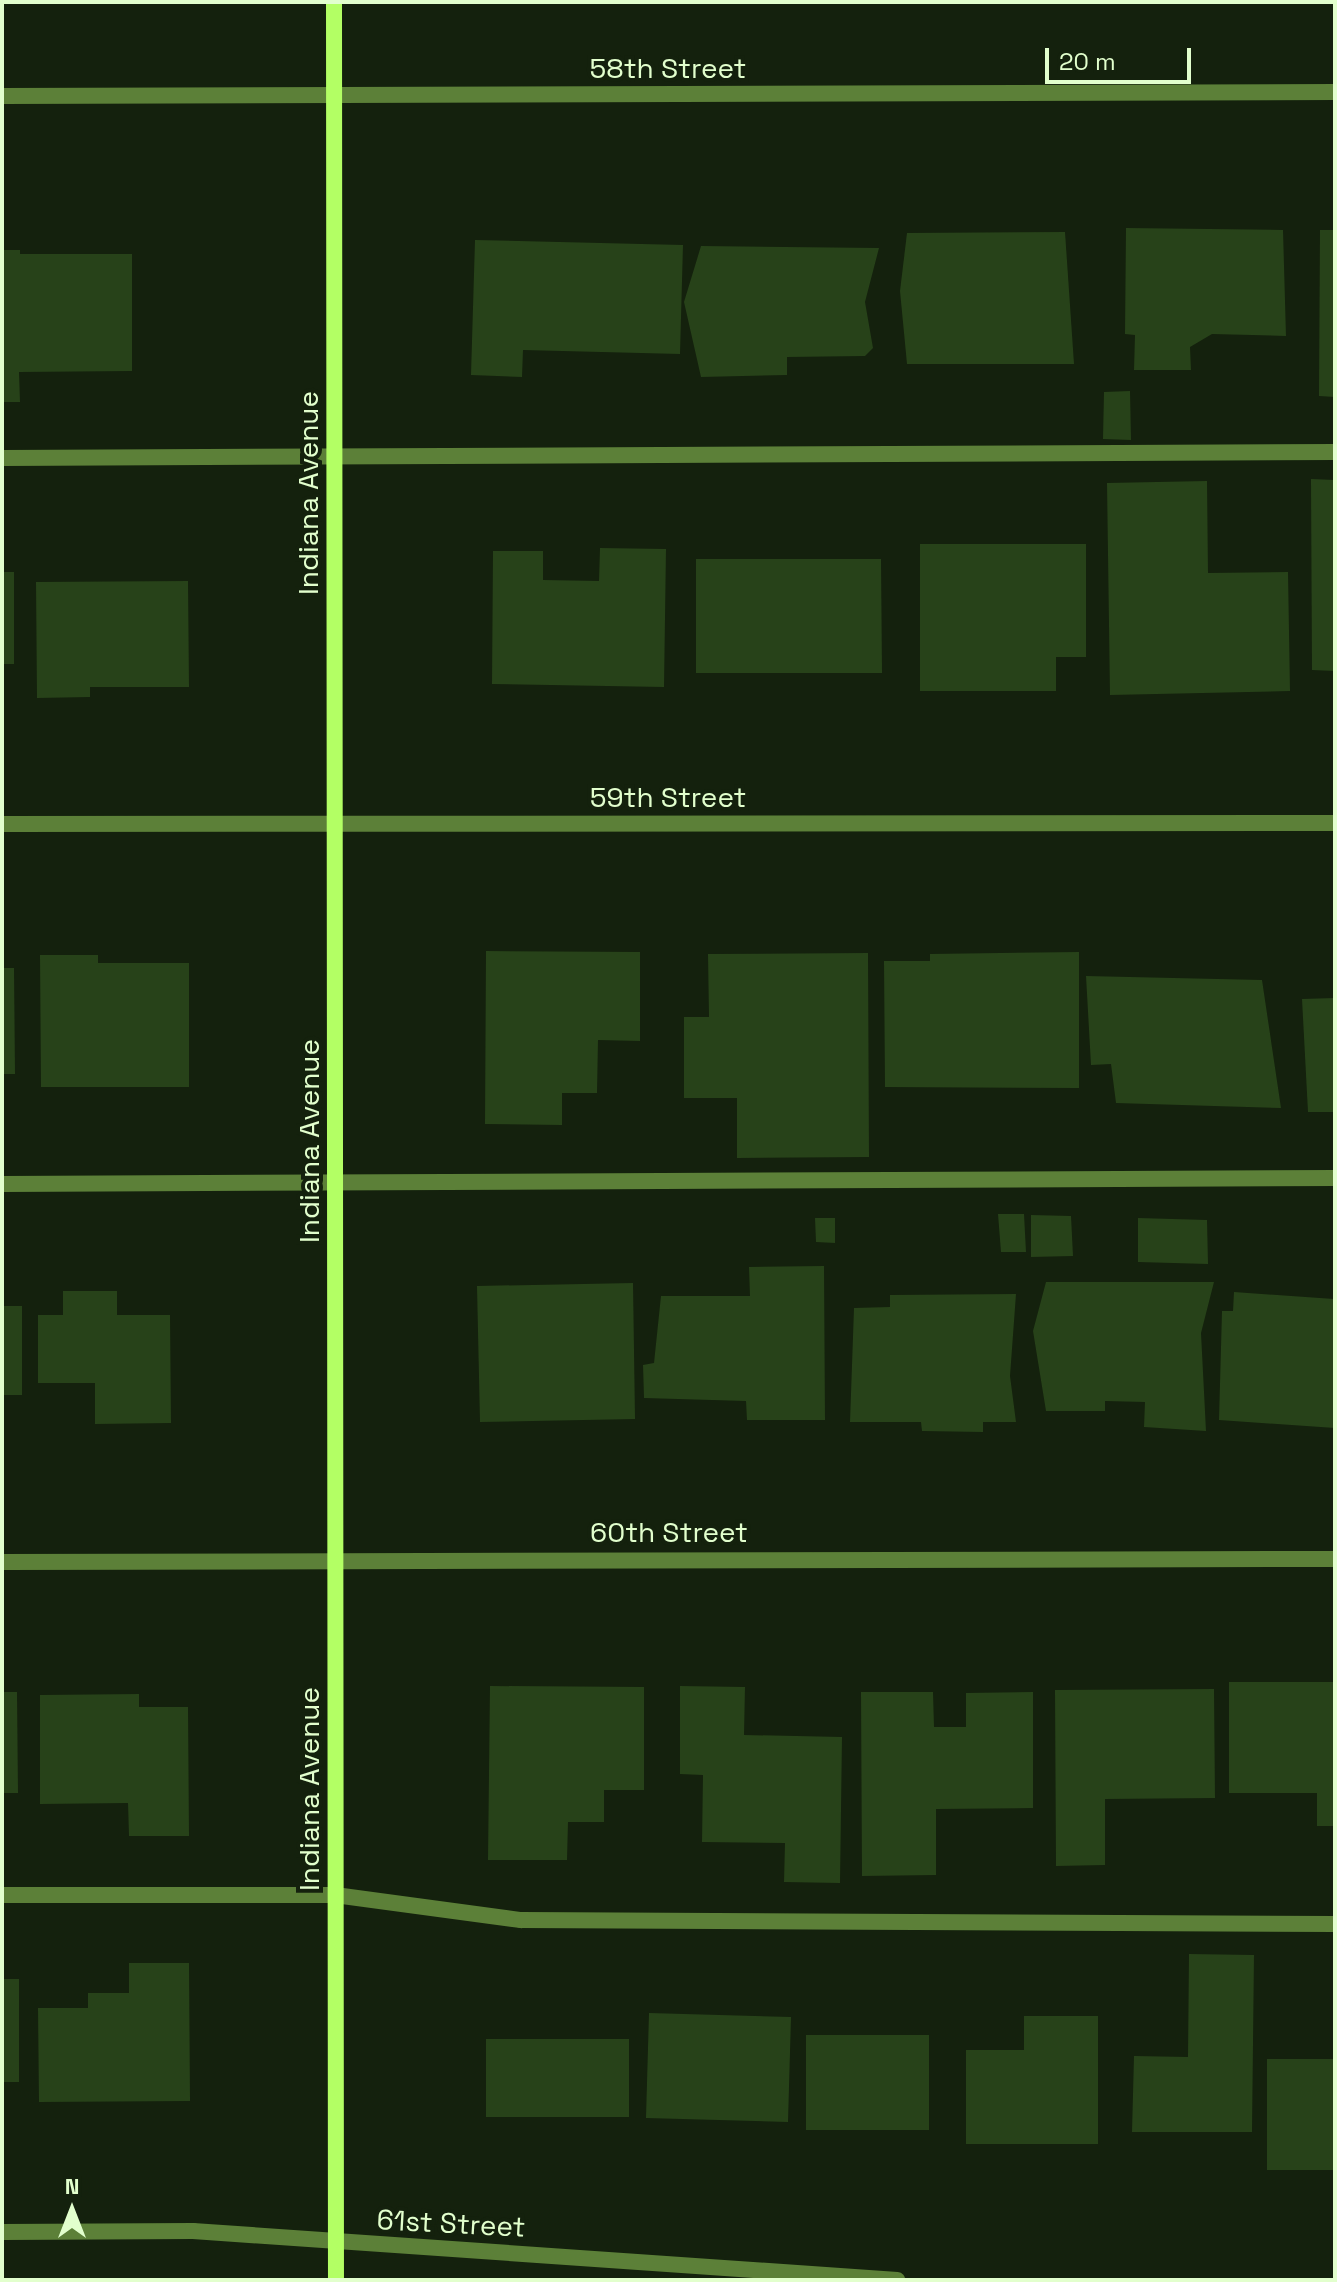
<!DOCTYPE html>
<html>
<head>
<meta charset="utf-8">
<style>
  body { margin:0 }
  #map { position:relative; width:1337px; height:2282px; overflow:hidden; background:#14210d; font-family:"Space Grotesk",sans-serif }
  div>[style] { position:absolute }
  .building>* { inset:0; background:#274219 }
  .service>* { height:16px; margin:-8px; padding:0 8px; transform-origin:8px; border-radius:8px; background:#5c8038 }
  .minor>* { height:16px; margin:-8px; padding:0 8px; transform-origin:8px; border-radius:8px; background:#5c8038 }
  .tertiary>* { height:16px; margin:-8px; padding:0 8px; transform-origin:8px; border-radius:8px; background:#5c8038 }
  .secondary>* { height:16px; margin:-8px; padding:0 8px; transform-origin:8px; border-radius:8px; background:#b3ff64 }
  span { translate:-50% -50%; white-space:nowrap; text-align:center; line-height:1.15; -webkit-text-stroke:8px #14210d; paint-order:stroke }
  .street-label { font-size:28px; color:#e2ffcd }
  .frame { position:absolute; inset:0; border:4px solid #e2ffcd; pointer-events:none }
  .north { position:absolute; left:32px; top:2170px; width:80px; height:80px; -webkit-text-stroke:6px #14210d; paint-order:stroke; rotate:0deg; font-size:22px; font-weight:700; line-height:32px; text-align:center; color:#e2ffcd }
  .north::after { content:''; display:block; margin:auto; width:28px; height:36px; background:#e2ffcd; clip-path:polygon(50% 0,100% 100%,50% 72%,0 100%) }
  .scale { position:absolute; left:1045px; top:48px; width:146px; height:36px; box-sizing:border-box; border:4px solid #e2ffcd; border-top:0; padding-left:10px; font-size:24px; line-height:28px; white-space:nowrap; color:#e2ffcd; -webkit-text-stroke:6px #14210d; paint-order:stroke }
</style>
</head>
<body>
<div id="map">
  <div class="building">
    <i style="clip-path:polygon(1126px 228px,1283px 230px,1286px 336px,1212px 334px,1190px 347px,1191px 370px,1134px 370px,1135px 335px,1125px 334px)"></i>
    <i style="clip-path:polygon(1320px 230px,1335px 230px,1335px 397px,1319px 396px)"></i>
    <i style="clip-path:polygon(1065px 232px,1074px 364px,907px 364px,900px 291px,907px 233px)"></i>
    <i style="clip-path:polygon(475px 240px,683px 245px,680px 354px,523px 350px,522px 377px,471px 375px)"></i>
    <i style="clip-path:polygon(701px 246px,879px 248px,865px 302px,873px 348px,865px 356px,787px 357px,787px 375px,701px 377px,684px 302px)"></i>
    <i style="clip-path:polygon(2px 250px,20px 250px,20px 254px,132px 254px,132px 371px,19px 372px,20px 402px,2px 402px)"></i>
    <i style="clip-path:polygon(1130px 391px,1131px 440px,1103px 439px,1104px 392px)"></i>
    <i style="clip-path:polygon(1311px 479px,1335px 480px,1335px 671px,1312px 670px)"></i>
    <i style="clip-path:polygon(1207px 481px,1208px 573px,1288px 572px,1290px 691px,1110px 695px,1107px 483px)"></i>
    <i style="clip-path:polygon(920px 544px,1086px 544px,1086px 657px,1056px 657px,1056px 691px,920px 691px)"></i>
    <i style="clip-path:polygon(600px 548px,666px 549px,664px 687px,492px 684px,493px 551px,543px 551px,543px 580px,599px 581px)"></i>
    <i style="clip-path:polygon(696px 559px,881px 559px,882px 673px,696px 673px)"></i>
    <i style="clip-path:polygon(2px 572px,14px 572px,14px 664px,2px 664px)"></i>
    <i style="clip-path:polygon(188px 581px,189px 687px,90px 687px,90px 697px,37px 698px,36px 582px)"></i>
    <i style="clip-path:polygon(486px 951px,640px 952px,640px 1041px,598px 1040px,597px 1093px,562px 1093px,562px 1125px,485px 1124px)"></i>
    <i style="clip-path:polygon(1079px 952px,1079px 1088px,885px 1087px,884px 961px,930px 961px,930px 954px)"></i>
    <i style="clip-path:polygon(868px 953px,869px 1157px,737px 1158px,737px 1098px,684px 1098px,684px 1017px,709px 1017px,708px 954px)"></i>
    <i style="clip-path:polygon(40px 955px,98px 955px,98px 963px,189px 963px,189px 1087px,41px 1087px)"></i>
    <i style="clip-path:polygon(2px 968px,14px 968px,15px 1074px,2px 1074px)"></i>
    <i style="clip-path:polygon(1086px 976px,1262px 980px,1281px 1108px,1116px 1103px,1111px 1064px,1091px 1065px)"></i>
    <i style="clip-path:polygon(1335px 998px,1335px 1112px,1308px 1112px,1302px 999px)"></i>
    <i style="clip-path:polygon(998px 1214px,1024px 1214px,1026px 1252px,1001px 1252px)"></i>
    <i style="clip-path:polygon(1031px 1215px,1071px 1216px,1073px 1256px,1031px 1257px)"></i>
    <i style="clip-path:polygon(815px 1218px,835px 1218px,835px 1243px,816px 1242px)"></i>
    <i style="clip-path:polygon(1138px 1218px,1207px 1220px,1208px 1264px,1138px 1262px)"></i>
    <i style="clip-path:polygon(824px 1266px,825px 1420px,747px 1420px,746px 1401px,644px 1398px,643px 1365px,654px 1363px,661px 1296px,750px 1296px,749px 1267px)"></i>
    <i style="clip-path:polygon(1046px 1282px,1214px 1282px,1201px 1333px,1206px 1431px,1144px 1427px,1145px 1402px,1105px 1401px,1105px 1411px,1046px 1411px,1033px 1331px)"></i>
    <i style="clip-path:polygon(633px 1283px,635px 1419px,480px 1422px,477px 1286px)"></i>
    <i style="clip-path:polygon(63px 1291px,117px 1291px,117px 1315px,170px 1315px,171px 1423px,95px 1424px,95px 1383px,38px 1383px,38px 1315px,63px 1315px)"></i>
    <i style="clip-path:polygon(1234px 1292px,1334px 1299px,1335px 1428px,1219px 1420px,1222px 1311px,1233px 1311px)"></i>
    <i style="clip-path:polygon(1016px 1294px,1010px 1376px,1016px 1422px,983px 1422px,983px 1432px,922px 1431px,921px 1422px,850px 1422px,854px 1308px,890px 1307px,890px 1295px)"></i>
    <i style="clip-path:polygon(2px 1306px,22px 1306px,22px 1395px,2px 1395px)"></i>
    <i style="clip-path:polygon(1229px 1682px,1335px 1682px,1335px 1826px,1317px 1826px,1317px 1793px,1229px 1793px)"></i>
    <i style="clip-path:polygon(490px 1686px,644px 1687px,644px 1790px,604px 1790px,604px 1822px,568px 1822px,567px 1860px,488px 1860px)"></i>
    <i style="clip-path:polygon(680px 1686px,745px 1687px,744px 1735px,842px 1737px,840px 1883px,784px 1882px,785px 1843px,702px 1842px,703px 1775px,680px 1774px)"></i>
    <i style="clip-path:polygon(1214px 1689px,1215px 1798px,1105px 1799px,1105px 1865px,1056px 1866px,1055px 1690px)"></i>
    <i style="clip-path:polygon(2px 1692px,17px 1692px,18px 1793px,2px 1793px)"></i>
    <i style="clip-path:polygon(861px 1692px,933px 1692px,934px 1727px,966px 1727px,966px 1693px,1033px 1692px,1033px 1808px,936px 1809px,936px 1875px,862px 1876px)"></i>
    <i style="clip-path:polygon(139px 1694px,139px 1707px,188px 1707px,189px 1836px,129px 1836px,128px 1803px,40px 1804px,40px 1695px)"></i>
    <i style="clip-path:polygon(1189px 1954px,1254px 1955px,1252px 2132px,1132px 2132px,1134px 2056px,1188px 2057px)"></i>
    <i style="clip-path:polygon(129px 1963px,189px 1963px,190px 2101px,39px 2102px,38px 2008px,88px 2008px,88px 1993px,129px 1993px)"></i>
    <i style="clip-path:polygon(2px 1979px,19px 1979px,19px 2082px,2px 2082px)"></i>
    <i style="clip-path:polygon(649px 2013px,791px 2017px,788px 2122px,646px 2118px)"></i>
    <i style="clip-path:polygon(1024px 2016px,1098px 2016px,1098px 2144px,966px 2144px,966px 2050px,1024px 2050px)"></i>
    <i style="clip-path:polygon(806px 2035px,929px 2035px,929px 2130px,806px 2130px)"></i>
    <i style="clip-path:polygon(486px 2039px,629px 2039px,629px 2117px,486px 2117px)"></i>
    <i style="clip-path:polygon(1267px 2059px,1335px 2059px,1335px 2170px,1267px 2170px)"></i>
  </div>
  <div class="service">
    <i style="left:2px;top:458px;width:1333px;rotate:-0.26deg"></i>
    <i style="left:2px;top:1184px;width:1333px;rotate:-0.26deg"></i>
    <i style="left:2px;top:1895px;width:333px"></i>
    <i style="left:335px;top:1895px;width:188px;rotate:7.7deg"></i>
    <i style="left:521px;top:1920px;width:814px;rotate:0.28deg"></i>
  </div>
  <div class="minor">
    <i style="left:2px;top:824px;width:1333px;rotate:-0.04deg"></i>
    <i style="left:2px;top:1562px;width:1333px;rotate:-0.13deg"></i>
    <i style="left:2px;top:2232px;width:191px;rotate:-0.3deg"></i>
    <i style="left:193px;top:2231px;width:706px;rotate:3.98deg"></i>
  </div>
  <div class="tertiary">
    <i style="left:2px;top:96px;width:1333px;rotate:-0.17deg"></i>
  </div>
  <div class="secondary">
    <i style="left:334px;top:2px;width:2278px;rotate:89.95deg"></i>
  </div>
  <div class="street-label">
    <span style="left:668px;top:68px">58th Street</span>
    <span style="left:308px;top:493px;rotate:-90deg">Indiana Avenue</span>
    <span style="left:668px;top:797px">59th Street</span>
    <span style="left:309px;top:1141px;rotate:-90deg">Indiana Avenue</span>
    <span style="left:669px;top:1532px">60th Street</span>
    <span style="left:309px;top:1789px;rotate:-90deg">Indiana Avenue</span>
    <span style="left:451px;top:2223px;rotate:3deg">61st Street</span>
  </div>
  <div class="frame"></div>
  <div class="north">N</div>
  <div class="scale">20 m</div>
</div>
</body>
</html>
